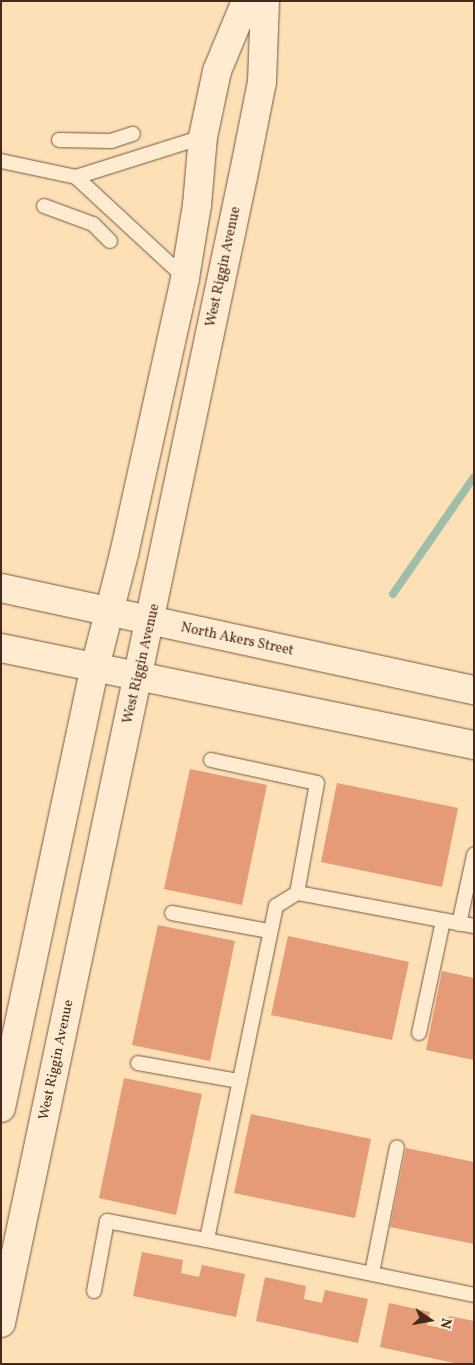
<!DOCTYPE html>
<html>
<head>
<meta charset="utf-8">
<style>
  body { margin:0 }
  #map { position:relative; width:475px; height:1365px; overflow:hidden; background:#fde0b6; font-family:Vollkorn,serif }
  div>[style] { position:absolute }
  .stream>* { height:8px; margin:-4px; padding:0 4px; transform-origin:4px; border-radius:4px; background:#a0bda9 }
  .building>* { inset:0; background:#e59b77 }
  .roads { filter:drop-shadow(0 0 1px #765642) drop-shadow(0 0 1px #765642) }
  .lane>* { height:14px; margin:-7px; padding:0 7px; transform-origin:7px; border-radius:7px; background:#feebd0 }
  .secondary>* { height:28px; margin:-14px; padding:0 14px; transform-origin:14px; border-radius:14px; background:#feebd0 }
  span { translate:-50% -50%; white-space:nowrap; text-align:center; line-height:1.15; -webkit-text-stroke:4px #feebd0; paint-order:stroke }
  .street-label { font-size:14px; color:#49281c }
  .frame { position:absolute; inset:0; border:2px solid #49281c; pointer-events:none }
  .north { position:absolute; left:405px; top:1295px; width:50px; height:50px; -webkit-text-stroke:4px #feebd0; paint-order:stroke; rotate:102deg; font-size:14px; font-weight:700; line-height:20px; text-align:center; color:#49281c }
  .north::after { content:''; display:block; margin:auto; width:18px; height:22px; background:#49281c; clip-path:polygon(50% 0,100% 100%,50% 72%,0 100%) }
</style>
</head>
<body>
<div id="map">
  <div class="stream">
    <i style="left:393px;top:594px;width:142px;rotate:-55.3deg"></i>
  </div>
  <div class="building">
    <i style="clip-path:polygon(190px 769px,267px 785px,242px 905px,164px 889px)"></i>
    <i style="clip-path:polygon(337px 783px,458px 808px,442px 887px,321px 862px)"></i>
    <i style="clip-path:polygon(158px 925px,235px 941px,210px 1061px,132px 1045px)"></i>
    <i style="clip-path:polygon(288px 936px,409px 962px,392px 1040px,271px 1015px)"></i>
    <i style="clip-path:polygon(442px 971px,474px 978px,474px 1060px,426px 1050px)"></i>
    <i style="clip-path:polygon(124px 1078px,202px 1094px,176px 1215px,99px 1198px)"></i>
    <i style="clip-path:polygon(251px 1114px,371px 1139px,355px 1218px,234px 1193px)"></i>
    <i style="clip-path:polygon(406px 1148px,474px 1162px,474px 1244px,390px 1227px)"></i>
    <i style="clip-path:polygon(142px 1252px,183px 1260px,181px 1273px,199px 1277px,202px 1265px,245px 1274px,236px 1317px,133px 1296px)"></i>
    <i style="clip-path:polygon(265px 1277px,306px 1286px,304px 1299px,322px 1303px,325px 1290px,368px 1299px,358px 1343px,256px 1321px)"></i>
    <i style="clip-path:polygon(389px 1303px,430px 1312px,427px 1325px,446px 1329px,449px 1316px,474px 1321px,474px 1364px,459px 1364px,380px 1347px)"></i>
  </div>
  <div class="roads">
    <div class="lane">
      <i style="left:59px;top:140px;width:52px;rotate:1.1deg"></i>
      <i style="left:111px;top:141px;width:23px;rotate:-18deg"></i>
      <i style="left:1px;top:161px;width:77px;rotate:12deg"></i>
      <i style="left:76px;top:177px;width:133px;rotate:-17.5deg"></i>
      <i style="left:76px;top:177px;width:149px;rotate:42.8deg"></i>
      <i style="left:44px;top:206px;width:52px;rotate:20.2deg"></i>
      <i style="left:93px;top:224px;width:24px;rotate:45deg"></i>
      <i style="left:211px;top:760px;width:108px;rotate:12.2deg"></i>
      <i style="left:317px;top:783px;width:112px;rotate:100.3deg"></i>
      <i style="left:172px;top:913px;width:99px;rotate:10.5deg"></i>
      <i style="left:459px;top:924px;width:71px;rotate:-77.7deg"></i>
      <i style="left:474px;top:926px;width:180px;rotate:-169.4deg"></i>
      <i style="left:297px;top:893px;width:25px;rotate:148deg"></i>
      <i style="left:276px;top:906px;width:341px;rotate:101.7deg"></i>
      <i style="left:207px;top:1240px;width:273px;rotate:11.6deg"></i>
      <i style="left:419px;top:1033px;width:115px;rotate:-77.9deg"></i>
      <i style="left:138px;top:1063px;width:103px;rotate:10.1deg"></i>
      <i style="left:372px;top:1273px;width:128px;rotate:-78.8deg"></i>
      <i style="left:94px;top:1291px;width:71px;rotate:-79.5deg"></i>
      <i style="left:107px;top:1221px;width:102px;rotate:10.8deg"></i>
    </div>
    <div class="secondary">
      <i style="left:1px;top:588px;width:484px;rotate:12.2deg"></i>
      <i style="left:1px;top:648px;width:483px;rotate:11.6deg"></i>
      <i style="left:1px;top:1108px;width:451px;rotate:-78deg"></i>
      <i style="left:95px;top:667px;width:117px;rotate:-75.6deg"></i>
      <i style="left:124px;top:554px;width:283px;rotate:-77.5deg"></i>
      <i style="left:185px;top:278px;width:74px;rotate:-80.7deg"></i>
      <i style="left:197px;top:205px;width:68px;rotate:-85deg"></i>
      <i style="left:203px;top:137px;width:67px;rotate:-78deg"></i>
      <i style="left:217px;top:71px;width:76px;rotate:-67.5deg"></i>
      <i style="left:1px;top:1323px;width:1171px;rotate:-78.08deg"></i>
      <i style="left:243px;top:177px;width:97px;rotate:-78.7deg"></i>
      <i style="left:262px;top:82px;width:81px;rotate:-87.9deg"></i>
    </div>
  </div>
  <div class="street-label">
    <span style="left:224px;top:267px;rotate:-78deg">West Riggin Avenue</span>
    <span style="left:237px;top:640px;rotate:12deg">North Akers Street</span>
    <span style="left:142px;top:664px;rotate:-77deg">West Riggin Avenue</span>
    <span style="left:57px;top:1060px;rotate:-78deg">West Riggin Avenue</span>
  </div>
  <div class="frame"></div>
  <div class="north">N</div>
</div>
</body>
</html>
